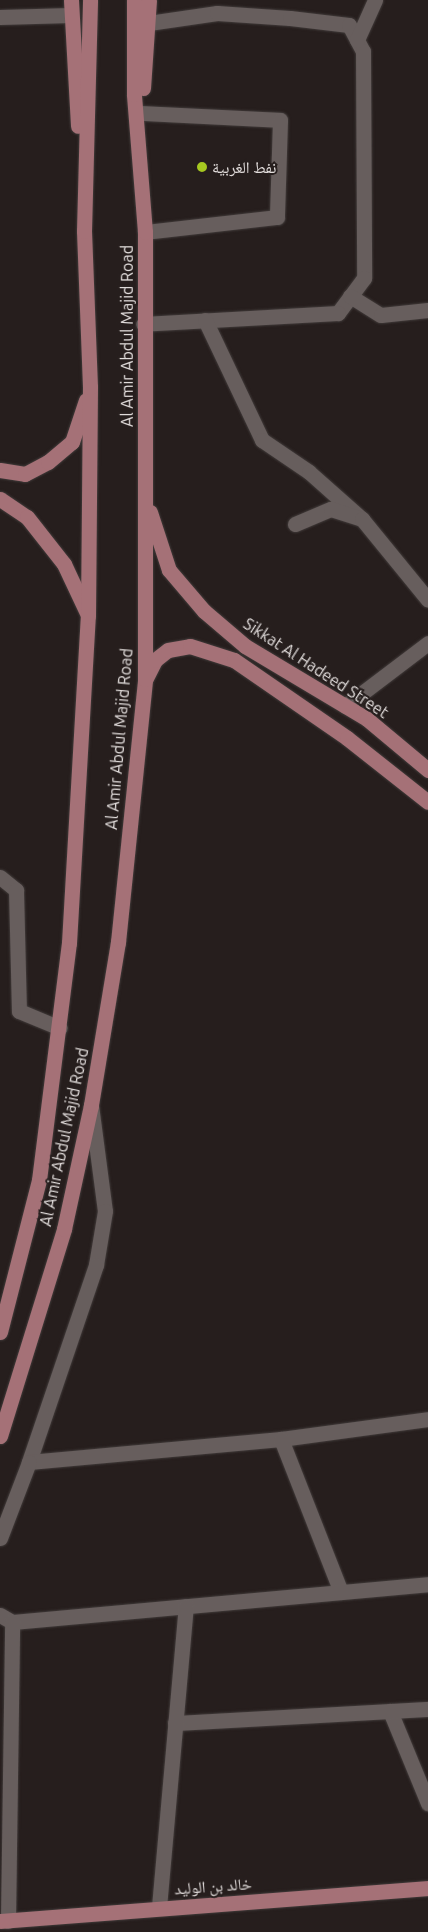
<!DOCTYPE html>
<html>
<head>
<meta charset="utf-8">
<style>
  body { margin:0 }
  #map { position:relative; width:428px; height:1932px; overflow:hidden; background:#261e1d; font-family:Ubuntu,"Noto Naskh Arabic",sans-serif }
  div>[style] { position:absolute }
  .roads { filter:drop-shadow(0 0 1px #413b3a) drop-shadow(0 0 1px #413b3a) }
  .minor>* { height:15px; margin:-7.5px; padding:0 7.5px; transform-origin:7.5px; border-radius:7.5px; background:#675e5d }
  .major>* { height:15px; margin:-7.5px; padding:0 7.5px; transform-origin:7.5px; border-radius:7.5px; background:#a57177 }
  .dots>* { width:14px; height:14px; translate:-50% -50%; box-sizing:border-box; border:2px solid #261e1d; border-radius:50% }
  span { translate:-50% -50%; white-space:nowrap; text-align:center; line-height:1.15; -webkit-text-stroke:4px #261e1d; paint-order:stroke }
  .poi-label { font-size:16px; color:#e1dcdb }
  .left { translate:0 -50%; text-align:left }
  .street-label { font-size:16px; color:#e1dcdb }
</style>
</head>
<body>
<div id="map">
  <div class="roads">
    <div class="minor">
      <i style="left:0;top:17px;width:71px;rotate:-1.6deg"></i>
      <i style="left:135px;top:25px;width:83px;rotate:-8.3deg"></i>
      <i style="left:217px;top:13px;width:73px;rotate:3.9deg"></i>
      <i style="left:290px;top:18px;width:59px;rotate:6.8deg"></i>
      <i style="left:349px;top:25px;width:30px;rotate:62deg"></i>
      <i style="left:363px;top:51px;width:227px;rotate:89.7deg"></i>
      <i style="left:364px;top:278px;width:44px;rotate:126.6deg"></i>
      <i style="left:338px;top:313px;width:195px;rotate:176.8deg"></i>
      <i style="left:357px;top:40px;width:44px;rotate:-65.8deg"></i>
      <i style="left:142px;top:113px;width:138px;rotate:2.9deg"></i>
      <i style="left:280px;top:120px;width:97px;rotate:91.8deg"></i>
      <i style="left:277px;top:217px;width:133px;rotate:173.5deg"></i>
      <i style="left:350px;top:296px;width:36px;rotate:32deg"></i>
      <i style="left:381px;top:315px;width:47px;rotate:-6.1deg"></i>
      <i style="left:205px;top:320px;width:133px;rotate:64.6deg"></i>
      <i style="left:262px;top:440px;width:57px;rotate:34.2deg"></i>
      <i style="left:309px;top:472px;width:71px;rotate:41.6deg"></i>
      <i style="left:295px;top:524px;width:39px;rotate:-23deg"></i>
      <i style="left:331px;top:509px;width:33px;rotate:18deg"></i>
      <i style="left:362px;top:519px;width:104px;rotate:50.8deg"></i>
      <i style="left:345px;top:706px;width:104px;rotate:-37.2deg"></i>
      <i style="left:0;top:877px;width:21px;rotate:39deg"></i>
      <i style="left:16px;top:890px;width:121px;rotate:88.6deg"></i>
      <i style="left:19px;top:1011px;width:44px;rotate:22.5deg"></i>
      <i style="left:91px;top:1105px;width:107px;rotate:82.5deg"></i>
      <i style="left:105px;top:1211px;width:55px;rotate:99.5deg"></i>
      <i style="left:96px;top:1265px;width:208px;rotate:108.8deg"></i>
      <i style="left:29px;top:1462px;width:253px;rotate:-5.2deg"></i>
      <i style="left:281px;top:1439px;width:148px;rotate:-7.7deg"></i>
      <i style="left:281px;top:1439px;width:164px;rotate:68.6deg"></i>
      <i style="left:0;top:1538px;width:81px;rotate:-69.1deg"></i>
      <i style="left:0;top:1615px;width:14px;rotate:30deg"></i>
      <i style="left:12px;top:1622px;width:418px;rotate:-5.2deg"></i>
      <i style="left:390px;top:1711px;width:100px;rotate:67.6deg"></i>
      <i style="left:175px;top:1723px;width:253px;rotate:-3.2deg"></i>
      <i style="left:159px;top:1907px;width:302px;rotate:-84.9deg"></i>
      <i style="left:8px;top:1921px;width:299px;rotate:-89.2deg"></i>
    </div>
    <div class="major">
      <i style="left:71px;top:0;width:126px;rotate:86.8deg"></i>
      <i style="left:143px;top:88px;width:88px;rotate:-86.1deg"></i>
      <i style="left:0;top:470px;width:25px;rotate:9deg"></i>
      <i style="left:25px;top:474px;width:26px;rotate:-28deg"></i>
      <i style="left:48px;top:462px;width:31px;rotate:-40deg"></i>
      <i style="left:72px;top:442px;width:44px;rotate:-71.6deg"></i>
      <i style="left:0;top:499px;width:32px;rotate:34deg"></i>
      <i style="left:27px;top:517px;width:60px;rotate:51.8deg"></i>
      <i style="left:64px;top:564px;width:54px;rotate:64.9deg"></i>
      <i style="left:150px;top:512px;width:61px;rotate:71.9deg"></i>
      <i style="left:169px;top:570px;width:54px;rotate:49.5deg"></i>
      <i style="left:204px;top:611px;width:54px;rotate:40.5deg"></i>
      <i style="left:245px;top:646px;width:142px;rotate:30.9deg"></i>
      <i style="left:367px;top:719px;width:80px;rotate:39.9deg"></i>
      <i style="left:146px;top:678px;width:20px;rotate:-63deg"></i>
      <i style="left:155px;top:660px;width:16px;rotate:-38deg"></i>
      <i style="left:168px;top:650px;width:22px;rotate:-10deg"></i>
      <i style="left:190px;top:646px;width:46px;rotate:17.7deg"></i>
      <i style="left:234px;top:660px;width:137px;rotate:34.6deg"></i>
      <i style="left:347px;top:738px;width:103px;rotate:38.3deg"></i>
      <i style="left:0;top:1332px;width:157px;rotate:-75.6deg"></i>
      <i style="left:39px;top:1180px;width:239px;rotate:-82.8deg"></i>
      <i style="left:69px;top:943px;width:328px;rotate:-86.7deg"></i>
      <i style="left:88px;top:616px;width:229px;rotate:-89.5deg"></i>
      <i style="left:90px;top:387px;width:156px;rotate:-92.2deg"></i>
      <i style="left:84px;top:231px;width:231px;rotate:-88.5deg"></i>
      <i style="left:0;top:1436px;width:217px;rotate:-72.8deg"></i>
      <i style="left:64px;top:1229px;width:127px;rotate:-77.7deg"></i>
      <i style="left:91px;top:1105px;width:165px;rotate:-80.6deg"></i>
      <i style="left:118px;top:942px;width:264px;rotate:-84.1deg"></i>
      <i style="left:145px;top:679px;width:447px;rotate:-90deg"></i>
      <i style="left:145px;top:232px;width:138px;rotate:-94.6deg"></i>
      <i style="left:134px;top:94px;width:94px;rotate:-90deg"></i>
      <i style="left:0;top:1921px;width:429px;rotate:-4.4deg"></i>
    </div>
  </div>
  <div class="dots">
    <i style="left:202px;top:167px;background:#a6c820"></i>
  </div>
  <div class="poi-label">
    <span class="left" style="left:212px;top:167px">نفط الغربية</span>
  </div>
  <div class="street-label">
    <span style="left:127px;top:336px;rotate:-90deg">Al Amir Abdul Majid Road</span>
    <span style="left:316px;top:668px;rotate:33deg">Sikkat Al Hadeed Street</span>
    <span style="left:119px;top:739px;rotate:-85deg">Al Amir Abdul Majid Road</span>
    <span style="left:64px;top:1137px;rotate:-78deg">Al Amir Abdul Majid Road</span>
    <span style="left:213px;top:1886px;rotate:-4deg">خالد بن الوليد</span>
  </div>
</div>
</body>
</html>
